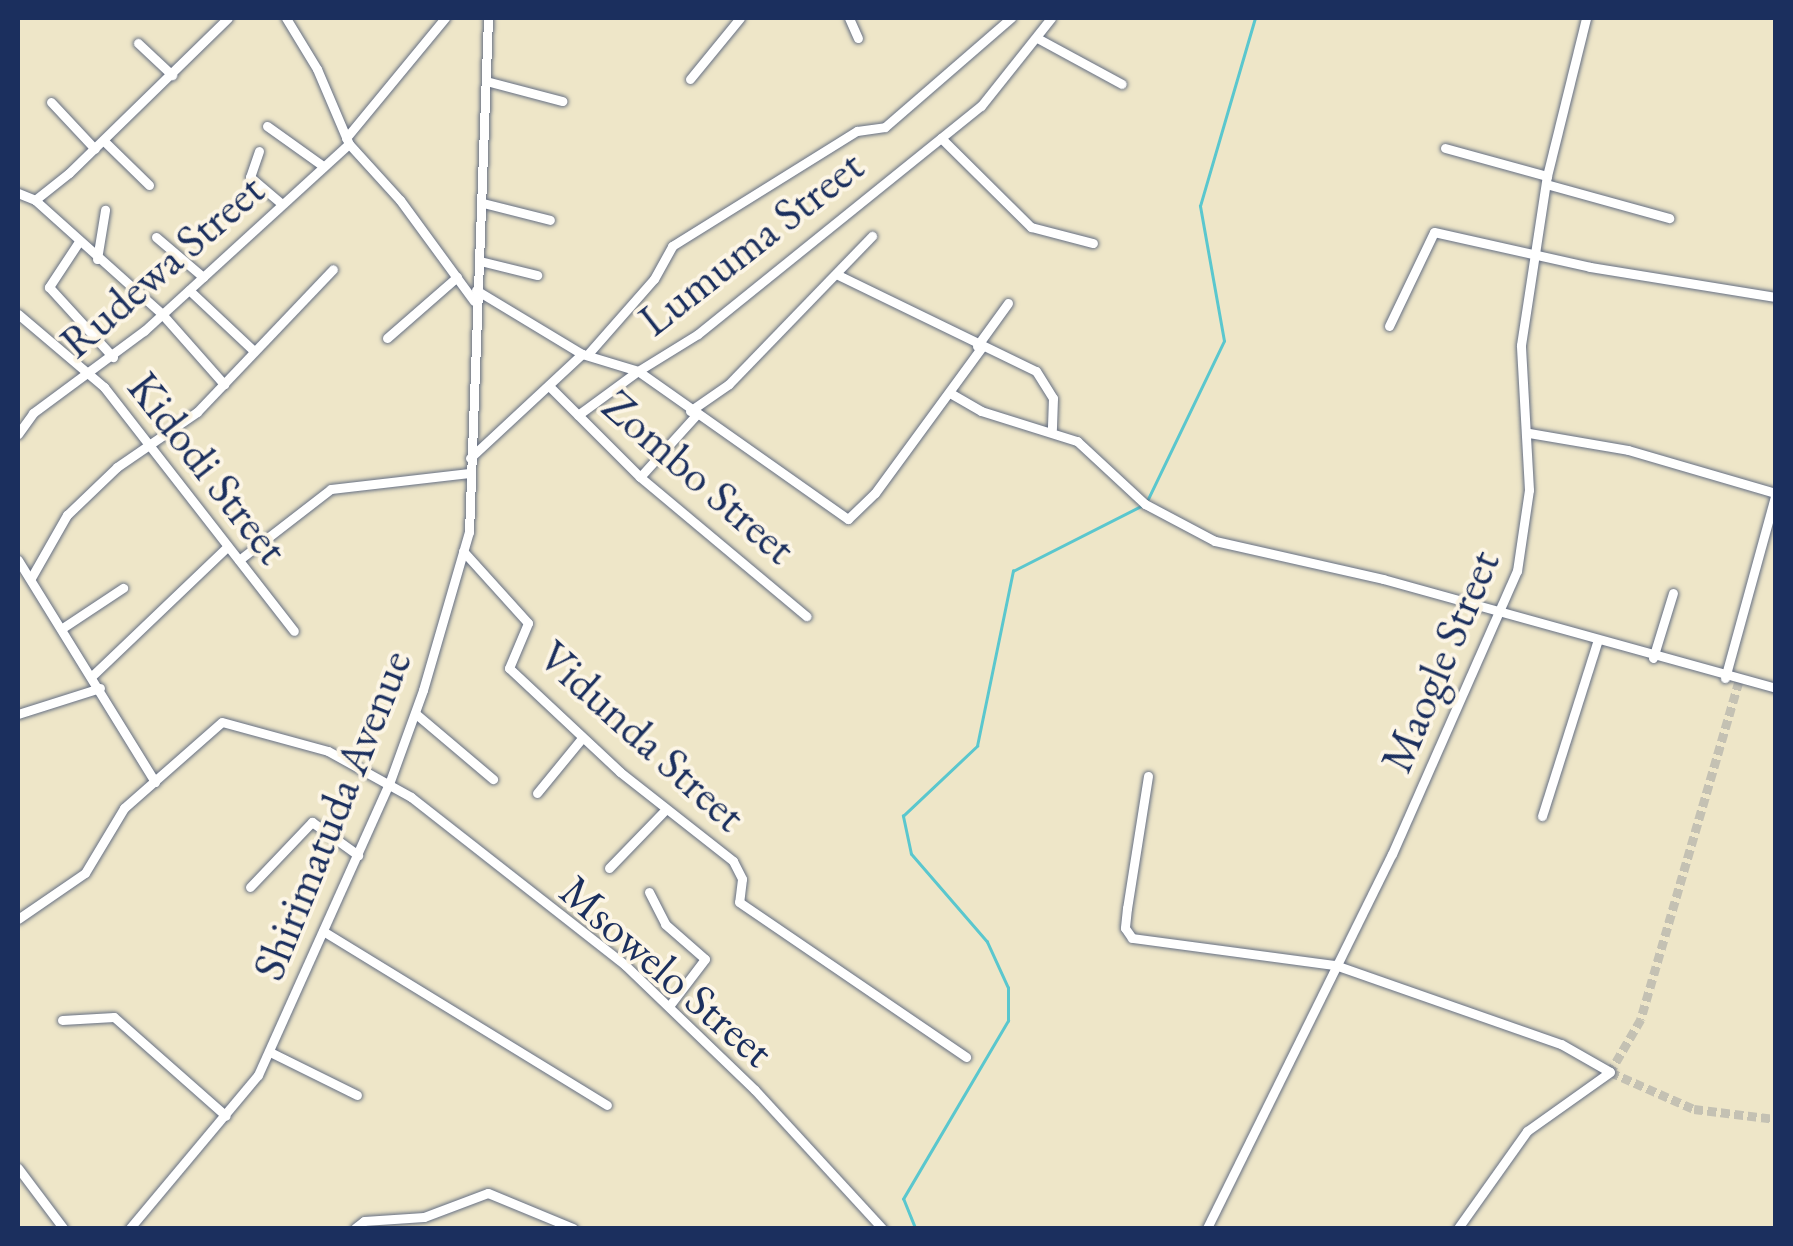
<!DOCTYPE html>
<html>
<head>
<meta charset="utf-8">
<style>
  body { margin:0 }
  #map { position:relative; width:1793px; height:1246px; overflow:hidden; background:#eee6c8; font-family:"EB Garamond",serif }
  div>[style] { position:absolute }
  .stream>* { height:2.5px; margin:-1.25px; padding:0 1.25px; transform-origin:1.25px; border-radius:1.25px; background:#5ac7ce }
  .minor-tunnel>* { height:9px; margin-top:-4.5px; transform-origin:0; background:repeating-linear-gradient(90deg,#c4c1b3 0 9px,transparent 0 13.5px) }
  .roads { filter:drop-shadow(0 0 2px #656f83) drop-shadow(0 0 2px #656f83) }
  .minor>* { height:9px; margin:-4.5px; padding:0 4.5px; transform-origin:4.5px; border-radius:4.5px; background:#fff }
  span { translate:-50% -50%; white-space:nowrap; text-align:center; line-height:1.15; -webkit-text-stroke:8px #fcf5e5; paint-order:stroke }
  .street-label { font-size:45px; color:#1b2f5e }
  .frame { position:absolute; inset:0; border:20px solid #1b2f5e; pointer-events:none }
</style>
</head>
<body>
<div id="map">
  <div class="stream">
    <i style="left:1148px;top:499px;width:175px;rotate:-64.3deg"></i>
    <i style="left:1224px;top:341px;width:137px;rotate:-100.1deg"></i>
    <i style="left:1200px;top:206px;width:196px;rotate:-73.7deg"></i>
    <i style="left:915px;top:1228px;width:31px;rotate:-112deg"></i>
    <i style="left:903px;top:1199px;width:207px;rotate:-59.5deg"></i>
    <i style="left:1008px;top:1021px;width:33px;rotate:-90deg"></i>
    <i style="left:1008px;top:988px;width:51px;rotate:-114.5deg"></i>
    <i style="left:987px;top:942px;width:116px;rotate:-130.8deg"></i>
    <i style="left:911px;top:854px;width:39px;rotate:-102deg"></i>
    <i style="left:903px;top:816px;width:102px;rotate:-43.4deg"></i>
    <i style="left:977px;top:746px;width:179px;rotate:-78.4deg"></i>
    <i style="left:1013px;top:571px;width:146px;rotate:-26.9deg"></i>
  </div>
  <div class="minor-tunnel">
    <i style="left:1739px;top:681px;width:352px;rotate:106.2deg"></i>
    <i style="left:1641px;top:1019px;width:61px;rotate:120.3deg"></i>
    <i style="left:1610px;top:1072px;width:92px;rotate:23.8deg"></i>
    <i style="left:1694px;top:1109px;width:83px;rotate:7deg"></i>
  </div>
  <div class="roads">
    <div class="minor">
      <i style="left:286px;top:18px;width:60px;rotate:58.7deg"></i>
      <i style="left:317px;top:69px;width:82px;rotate:66.9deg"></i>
      <i style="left:349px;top:144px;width:76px;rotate:47.7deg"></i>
      <i style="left:400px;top:200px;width:125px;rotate:53.8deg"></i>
      <i style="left:849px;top:18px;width:22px;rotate:66deg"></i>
      <i style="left:1039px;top:39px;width:94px;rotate:28.5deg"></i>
      <i style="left:138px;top:43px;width:47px;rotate:43.3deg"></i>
      <i style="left:690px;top:79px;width:79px;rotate:-50.7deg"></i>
      <i style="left:486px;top:81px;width:79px;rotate:14.7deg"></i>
      <i style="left:51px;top:102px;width:64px;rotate:46.9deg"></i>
      <i style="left:267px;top:126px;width:69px;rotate:35.5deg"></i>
      <i style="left:346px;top:138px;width:156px;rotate:-50.5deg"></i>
      <i style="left:941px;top:138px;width:127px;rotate:44.7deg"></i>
      <i style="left:1031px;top:227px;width:64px;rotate:14.5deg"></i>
      <i style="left:104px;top:141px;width:63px;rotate:44.4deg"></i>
      <i style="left:1445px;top:148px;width:106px;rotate:15.4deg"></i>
      <i style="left:259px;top:151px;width:28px;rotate:109deg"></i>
      <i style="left:250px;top:177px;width:42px;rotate:40.2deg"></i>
      <i style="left:1546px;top:184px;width:128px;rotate:15.5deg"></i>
      <i style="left:18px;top:193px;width:18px;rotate:22deg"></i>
      <i style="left:35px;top:200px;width:43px;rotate:-38.5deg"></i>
      <i style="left:69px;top:173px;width:222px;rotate:-44.3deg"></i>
      <i style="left:35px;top:200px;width:171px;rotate:41.9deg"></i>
      <i style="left:162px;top:314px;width:94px;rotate:48.5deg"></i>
      <i style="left:483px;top:203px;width:69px;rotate:14.2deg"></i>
      <i style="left:156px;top:237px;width:62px;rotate:40.4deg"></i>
      <i style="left:78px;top:243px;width:53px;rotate:123.4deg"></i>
      <i style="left:49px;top:287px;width:95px;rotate:47.6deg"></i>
      <i style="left:97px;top:259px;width:50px;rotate:-80.7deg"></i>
      <i style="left:480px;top:261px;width:59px;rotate:13.8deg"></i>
      <i style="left:836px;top:274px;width:222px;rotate:25.9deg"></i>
      <i style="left:1036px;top:371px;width:32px;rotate:58deg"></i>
      <i style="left:1053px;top:398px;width:31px;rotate:92deg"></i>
      <i style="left:189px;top:290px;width:88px;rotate:43.2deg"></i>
      <i style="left:476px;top:290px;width:124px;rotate:31.1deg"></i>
      <i style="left:18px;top:314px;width:113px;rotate:40.3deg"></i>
      <i style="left:104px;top:387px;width:309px;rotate:52.1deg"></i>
      <i style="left:1389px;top:326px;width:104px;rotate:-64.4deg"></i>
      <i style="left:1434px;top:232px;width:160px;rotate:12.6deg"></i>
      <i style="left:1590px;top:267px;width:188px;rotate:9.2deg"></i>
      <i style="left:387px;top:338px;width:93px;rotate:-41.1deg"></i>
      <i style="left:977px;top:346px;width:53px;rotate:-54.2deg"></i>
      <i style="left:588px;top:354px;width:100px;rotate:-48.7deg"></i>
      <i style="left:654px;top:279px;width:38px;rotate:-61deg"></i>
      <i style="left:672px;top:246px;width:218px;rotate:-31.9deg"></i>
      <i style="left:857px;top:131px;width:28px;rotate:-8deg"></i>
      <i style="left:885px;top:127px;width:167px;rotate:-40.9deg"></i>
      <i style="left:550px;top:387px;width:127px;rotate:45deg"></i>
      <i style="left:640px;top:477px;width:217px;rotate:39.9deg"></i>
      <i style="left:950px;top:393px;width:36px;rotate:30deg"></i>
      <i style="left:981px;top:411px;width:101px;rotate:17.4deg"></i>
      <i style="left:1077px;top:441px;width:93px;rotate:42.8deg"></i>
      <i style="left:1145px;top:504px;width:79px;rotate:27.9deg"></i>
      <i style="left:1215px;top:541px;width:172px;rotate:12.7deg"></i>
      <i style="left:1383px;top:579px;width:408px;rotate:15.5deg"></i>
      <i style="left:690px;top:411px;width:47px;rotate:-34.7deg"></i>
      <i style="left:729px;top:384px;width:206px;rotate:-46deg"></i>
      <i style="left:578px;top:415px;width:74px;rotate:-36.3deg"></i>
      <i style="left:638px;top:371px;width:257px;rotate:35.2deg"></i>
      <i style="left:848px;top:519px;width:37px;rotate:-44deg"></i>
      <i style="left:875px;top:493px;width:180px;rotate:-53.8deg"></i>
      <i style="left:1529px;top:433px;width:100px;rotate:9.7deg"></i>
      <i style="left:1628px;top:450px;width:153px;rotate:16.3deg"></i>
      <i style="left:18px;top:434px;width:26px;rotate:-54deg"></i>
      <i style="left:33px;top:413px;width:138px;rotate:-36.5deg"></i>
      <i style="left:144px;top:331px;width:277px;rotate:-42.4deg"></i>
      <i style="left:470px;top:458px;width:153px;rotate:-42.9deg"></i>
      <i style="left:582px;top:354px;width:59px;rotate:16.9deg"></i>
      <i style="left:638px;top:371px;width:70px;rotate:-31.7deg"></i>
      <i style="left:698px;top:334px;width:363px;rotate:-38.9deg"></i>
      <i style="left:981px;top:106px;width:112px;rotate:-51.5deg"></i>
      <i style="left:640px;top:477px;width:84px;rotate:-47.9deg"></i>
      <i style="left:463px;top:551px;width:97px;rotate:47.9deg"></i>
      <i style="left:528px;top:623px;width:49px;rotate:112.9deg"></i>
      <i style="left:509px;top:668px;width:152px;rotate:43.1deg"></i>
      <i style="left:620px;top:772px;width:144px;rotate:38.2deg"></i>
      <i style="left:733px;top:861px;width:20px;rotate:63deg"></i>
      <i style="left:742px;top:879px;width:23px;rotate:97deg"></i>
      <i style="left:739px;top:902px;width:275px;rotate:34.3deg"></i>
      <i style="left:18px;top:560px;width:261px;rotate:58.3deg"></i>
      <i style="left:239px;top:560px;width:116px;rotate:-37.7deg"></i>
      <i style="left:331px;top:489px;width:139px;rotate:-6.6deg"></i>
      <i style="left:31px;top:578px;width:73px;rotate:-60.3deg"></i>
      <i style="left:67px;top:515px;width:69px;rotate:-43.8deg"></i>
      <i style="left:117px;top:467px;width:97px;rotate:-34.5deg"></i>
      <i style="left:197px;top:412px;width:197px;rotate:-46.4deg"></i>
      <i style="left:64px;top:627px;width:71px;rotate:-33.5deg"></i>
      <i style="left:1653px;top:658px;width:68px;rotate:-72.9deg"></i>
      <i style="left:93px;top:675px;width:185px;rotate:-43.7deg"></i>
      <i style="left:1725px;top:678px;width:192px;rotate:-74.6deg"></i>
      <i style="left:18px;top:714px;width:86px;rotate:-17.6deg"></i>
      <i style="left:416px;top:714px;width:101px;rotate:40.2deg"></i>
      <i style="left:1148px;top:776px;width:134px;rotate:99deg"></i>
      <i style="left:1127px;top:908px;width:20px;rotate:96deg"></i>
      <i style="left:1125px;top:928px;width:12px;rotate:55deg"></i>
      <i style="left:1132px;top:938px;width:205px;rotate:7.6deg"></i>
      <i style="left:1335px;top:965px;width:239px;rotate:19.3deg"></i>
      <i style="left:1561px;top:1044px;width:56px;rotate:29.7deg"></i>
      <i style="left:1610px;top:1072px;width:102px;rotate:144.6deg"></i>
      <i style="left:1527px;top:1131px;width:119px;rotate:125.4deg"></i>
      <i style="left:537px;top:793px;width:71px;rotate:-50.7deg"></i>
      <i style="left:1542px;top:816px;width:182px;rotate:-72.4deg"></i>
      <i style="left:609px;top:868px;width:82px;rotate:-46deg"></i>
      <i style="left:250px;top:887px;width:90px;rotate:-46.4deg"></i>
      <i style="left:312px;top:822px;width:57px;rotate:35.7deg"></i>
      <i style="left:649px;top:892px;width:36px;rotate:63deg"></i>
      <i style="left:665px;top:924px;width:53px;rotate:41.2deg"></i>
      <i style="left:705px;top:959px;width:58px;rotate:127.3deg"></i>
      <i style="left:18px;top:919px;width:81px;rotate:-34.5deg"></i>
      <i style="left:85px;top:873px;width:76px;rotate:-59deg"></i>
      <i style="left:124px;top:808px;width:130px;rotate:-41.3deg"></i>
      <i style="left:222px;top:722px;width:110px;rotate:15.3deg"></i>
      <i style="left:328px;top:751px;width:95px;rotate:29deg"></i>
      <i style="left:411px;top:797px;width:272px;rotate:38.1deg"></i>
      <i style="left:625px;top:965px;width:180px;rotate:43.9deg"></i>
      <i style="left:755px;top:1090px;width:188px;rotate:47.4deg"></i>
      <i style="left:323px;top:931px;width:333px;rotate:31.5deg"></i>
      <i style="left:62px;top:1020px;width:52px;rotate:-3.3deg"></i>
      <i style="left:114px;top:1017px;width:149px;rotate:41.5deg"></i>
      <i style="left:270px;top:1052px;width:97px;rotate:26.3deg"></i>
      <i style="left:18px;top:1168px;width:75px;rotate:53.1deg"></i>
      <i style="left:130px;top:1228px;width:199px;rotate:-50.1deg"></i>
      <i style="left:258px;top:1075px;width:319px;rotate:-65.8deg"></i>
      <i style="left:389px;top:784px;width:100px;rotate:-70.1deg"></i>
      <i style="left:423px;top:690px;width:165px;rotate:-73.8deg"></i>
      <i style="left:469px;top:532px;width:514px;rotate:-87.88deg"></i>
      <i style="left:355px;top:1228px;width:11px;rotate:-38deg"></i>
      <i style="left:364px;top:1221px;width:60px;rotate:-3.8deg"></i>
      <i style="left:424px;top:1217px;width:68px;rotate:-20.6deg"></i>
      <i style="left:488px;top:1193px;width:92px;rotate:22.4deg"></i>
      <i style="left:1207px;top:1228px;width:417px;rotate:-63.7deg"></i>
      <i style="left:1392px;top:854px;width:309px;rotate:-66.2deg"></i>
      <i style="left:1517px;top:571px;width:82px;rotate:-81.6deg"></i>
      <i style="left:1529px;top:490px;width:145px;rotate:-93.2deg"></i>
      <i style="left:1521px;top:345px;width:171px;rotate:-81.3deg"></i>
      <i style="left:1547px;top:176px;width:163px;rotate:-76.1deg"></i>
    </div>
  </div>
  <div class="street-label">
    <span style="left:751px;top:243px;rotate:-38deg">Lumuma Street</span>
    <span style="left:162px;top:266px;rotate:-41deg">Rudewa Street</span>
    <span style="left:208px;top:468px;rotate:52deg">Kidodi Street</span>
    <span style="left:699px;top:477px;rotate:41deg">Zombo Street</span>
    <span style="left:1440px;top:661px;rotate:-67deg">Maogle Street</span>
    <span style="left:642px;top:736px;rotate:42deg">Vidunda Street</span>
    <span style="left:332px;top:815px;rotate:-68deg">Shirimatuda Avenue</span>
    <span style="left:667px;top:971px;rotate:41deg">Msowelo Street</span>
  </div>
  <div class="frame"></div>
</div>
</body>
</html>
